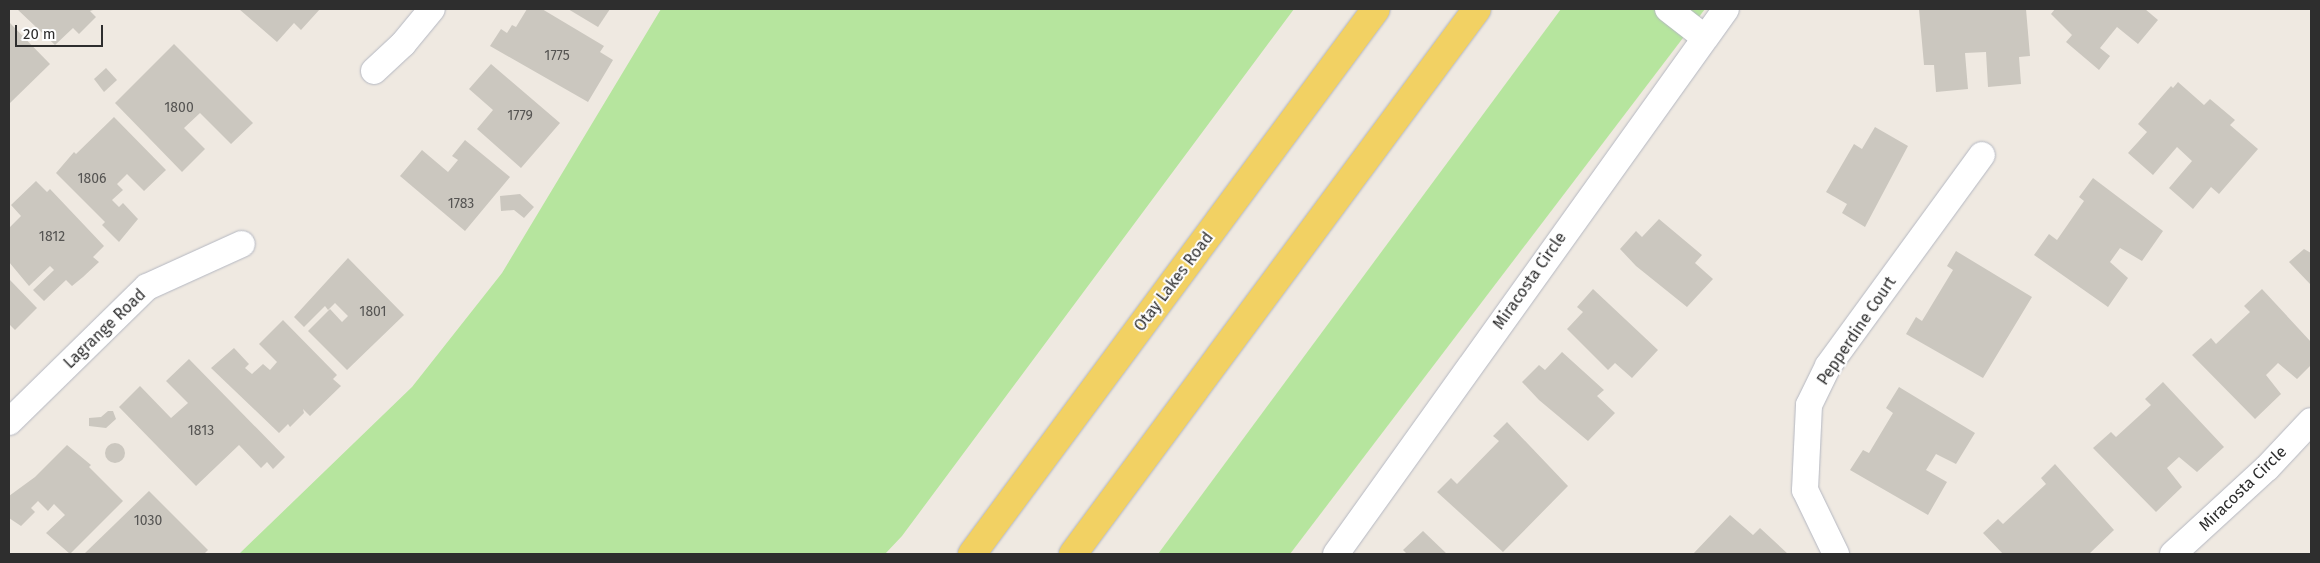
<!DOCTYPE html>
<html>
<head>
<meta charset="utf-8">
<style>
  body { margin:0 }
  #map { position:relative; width:2320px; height:563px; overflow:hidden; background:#efe9e1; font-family:"Fira Sans",sans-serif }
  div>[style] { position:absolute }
  .green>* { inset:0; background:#b6e59e }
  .building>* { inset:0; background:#cbc7bf }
  .round { border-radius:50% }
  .roads { filter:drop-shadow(0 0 1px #b4b7c1) drop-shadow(0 0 1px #b4b7c1) }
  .street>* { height:26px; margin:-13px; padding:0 13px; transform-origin:13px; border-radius:13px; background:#fff }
  .primary>* { height:28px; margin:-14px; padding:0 14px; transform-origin:14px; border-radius:14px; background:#f2d163 }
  span { translate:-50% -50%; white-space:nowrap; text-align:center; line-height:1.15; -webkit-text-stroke:4px #fff; paint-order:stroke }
  .number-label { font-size:14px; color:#555452 }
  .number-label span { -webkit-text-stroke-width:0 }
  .street-label { font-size:16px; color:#2e2e2e }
  .frame { position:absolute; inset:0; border:10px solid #2e2e2e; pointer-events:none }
  .scale { position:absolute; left:15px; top:25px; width:88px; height:22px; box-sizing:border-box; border:2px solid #2e2e2e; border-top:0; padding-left:6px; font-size:15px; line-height:18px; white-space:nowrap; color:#2e2e2e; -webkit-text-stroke:4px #fff; paint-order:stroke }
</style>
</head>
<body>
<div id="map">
  <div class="green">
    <i style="clip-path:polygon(661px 9px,1294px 9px,902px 536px,885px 554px,239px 554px,412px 387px,502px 273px)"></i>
    <i style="clip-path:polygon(1561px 9px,1705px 9px,1290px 554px,1158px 554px)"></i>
  </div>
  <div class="building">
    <i style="clip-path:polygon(17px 9px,96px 9px,90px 11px,96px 17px,79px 34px,73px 28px,55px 45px)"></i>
    <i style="clip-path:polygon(239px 9px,320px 9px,301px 30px,294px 23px,277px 42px)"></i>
    <i style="clip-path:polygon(527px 9px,542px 9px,604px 46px,600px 52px,613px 60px,588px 102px,490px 46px,501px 29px,507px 33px,512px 25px,516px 27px)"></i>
    <i style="clip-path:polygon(568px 9px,610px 9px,598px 27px)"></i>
    <i style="clip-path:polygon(1919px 9px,2026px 9px,2030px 56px,2019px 57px,2021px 84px,1988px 87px,1986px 52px,1965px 53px,1968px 89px,1936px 92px,1934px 65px,1924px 65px)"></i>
    <i style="clip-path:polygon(2055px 9px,2145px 9px,2158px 20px,2138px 44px,2117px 27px,2100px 48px,2110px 56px,2099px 70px,2066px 42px,2072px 35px,2051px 14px)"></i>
    <i style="clip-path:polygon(9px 22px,50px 64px,9px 104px)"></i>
    <i style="clip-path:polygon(174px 44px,253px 123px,231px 144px,200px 113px,184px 128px,205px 149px,182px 172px,115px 103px)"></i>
    <i style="clip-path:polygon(491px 64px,560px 123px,521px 168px,477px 129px,493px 110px,469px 89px)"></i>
    <i style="clip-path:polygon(106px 68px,117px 80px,104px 92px,94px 79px)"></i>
    <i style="clip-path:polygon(2178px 82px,2204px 105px,2210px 99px,2235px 120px,2230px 125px,2258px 149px,2219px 194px,2211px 187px,2193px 209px,2169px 188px,2192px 161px,2177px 147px,2153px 175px,2128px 153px,2147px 132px,2138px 124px,2171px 86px,2173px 88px)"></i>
    <i style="clip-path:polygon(114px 117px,166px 170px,144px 191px,127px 174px,117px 184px,123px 190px,112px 200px,119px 207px,123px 203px,138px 219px,119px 242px,102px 225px,105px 222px,56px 173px,74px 152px,76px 154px)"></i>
    <i style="clip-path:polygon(1875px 127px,1908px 146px,1865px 227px,1842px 213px,1847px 204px,1826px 192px,1854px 144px,1862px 149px)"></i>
    <i style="clip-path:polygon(465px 140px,510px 177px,465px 231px,400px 176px,422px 150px,448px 172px,458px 160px,452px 156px)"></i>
    <i style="clip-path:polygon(2093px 178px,2163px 231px,2142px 261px,2120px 248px,2110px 262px,2128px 278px,2108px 307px,2034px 255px,2049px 234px,2057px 240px,2084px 201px,2079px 197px)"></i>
    <i style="clip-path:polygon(36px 181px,47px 192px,50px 189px,104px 246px,93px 257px,99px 262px,83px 277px,72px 286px,66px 280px,44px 301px,33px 290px,54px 270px,50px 266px,29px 286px,9px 262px,9px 228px,21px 216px,11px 205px)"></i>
    <i style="clip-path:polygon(520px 194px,534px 207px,524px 218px,514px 210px,501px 211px,500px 196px)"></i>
    <i style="clip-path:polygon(1659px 219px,1702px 255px,1695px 263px,1713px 279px,1687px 307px,1636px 266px,1620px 249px,1636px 231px,1642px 237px)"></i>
    <i style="clip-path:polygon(2304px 249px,2311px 253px,2311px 285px,2289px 262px)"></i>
    <i style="clip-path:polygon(1956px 251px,2032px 297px,1983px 378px,1906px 334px,1916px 317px,1922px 321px,1953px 270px,1947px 266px)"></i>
    <i style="clip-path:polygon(348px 258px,404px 315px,347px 370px,308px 331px,330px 309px,342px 322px,348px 316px,335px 303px,328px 310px,325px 306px,304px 327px,294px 317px)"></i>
    <i style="clip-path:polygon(9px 279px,37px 308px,15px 330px,9px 324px)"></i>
    <i style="clip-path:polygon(1593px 289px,1658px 350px,1632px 378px,1615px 363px,1608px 370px,1567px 329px,1583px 312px,1577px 307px)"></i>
    <i style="clip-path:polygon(2262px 289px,2311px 342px,2311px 365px,2297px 379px,2278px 363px,2266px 375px,2281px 394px,2255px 419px,2192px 355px,2211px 338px,2216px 344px,2250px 312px,2244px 306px)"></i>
    <i style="clip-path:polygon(283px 320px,337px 375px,333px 379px,341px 386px,310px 416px,303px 409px,304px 413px,290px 427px,288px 424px,279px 433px,211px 368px,234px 348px,249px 364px,245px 368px,252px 374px,263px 364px,270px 370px,277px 362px,259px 344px)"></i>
    <i style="clip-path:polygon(1562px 352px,1604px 390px,1597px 396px,1615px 413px,1588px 441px,1539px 400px,1522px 382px,1539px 365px,1545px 370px)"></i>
    <i style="clip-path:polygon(189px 359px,285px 457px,273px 469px,267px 462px,261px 468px,239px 445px,196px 486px,119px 407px,140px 386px,171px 418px,188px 403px,166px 381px)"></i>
    <i style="clip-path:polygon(2163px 382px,2224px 447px,2197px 472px,2179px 457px,2167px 468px,2182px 487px,2156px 512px,2093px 448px,2111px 432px,2116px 437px,2151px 405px,2145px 399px)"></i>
    <i style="clip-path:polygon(1899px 387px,1975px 433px,1956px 464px,1936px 454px,1926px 470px,1947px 482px,1928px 515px,1850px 470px,1863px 450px,1869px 453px,1893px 413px,1886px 408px)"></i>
    <i style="clip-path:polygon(108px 411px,113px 411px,116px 419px,106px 428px,89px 426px,89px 418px,101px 417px)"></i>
    <i style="clip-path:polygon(1507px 422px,1568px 486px,1503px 552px,1437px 492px,1451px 478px,1457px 484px,1499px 441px,1493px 436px)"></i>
    <i class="round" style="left:105px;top:443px;width:20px;height:20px"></i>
    <i style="clip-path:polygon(67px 445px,91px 465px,89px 467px,123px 501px,70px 554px,46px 533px,65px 515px,54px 504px,48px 511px,38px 501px,31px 508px,35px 512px,21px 526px,9px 518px,9px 496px,35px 477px)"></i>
    <i style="clip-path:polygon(2055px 464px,2114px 530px,2089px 554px,2003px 554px,1983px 533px,1998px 519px,2003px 524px,2046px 484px,2041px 478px)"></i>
    <i style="clip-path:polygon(149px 491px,208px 550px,204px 554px,84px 554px)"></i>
    <i style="clip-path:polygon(1730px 515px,1753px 535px,1760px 528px,1788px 554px,1693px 554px)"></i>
    <i style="clip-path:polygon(1423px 531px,1447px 554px,1407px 554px,1403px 550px)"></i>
  </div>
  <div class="roads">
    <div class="street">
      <i style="left:1668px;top:9px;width:46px;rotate:37.9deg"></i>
      <i style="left:374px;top:71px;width:40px;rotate:-43deg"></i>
      <i style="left:403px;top:44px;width:45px;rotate:-50.4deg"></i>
      <i style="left:9px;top:422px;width:193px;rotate:-44.4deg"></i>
      <i style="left:147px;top:287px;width:104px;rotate:-24.4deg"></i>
      <i style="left:1336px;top:554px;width:670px;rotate:-54.41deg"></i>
      <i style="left:1836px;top:554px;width:71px;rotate:-115.8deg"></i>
      <i style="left:1805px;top:490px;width:85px;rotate:-87.3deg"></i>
      <i style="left:1809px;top:405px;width:43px;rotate:-64deg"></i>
      <i style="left:1828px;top:366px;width:261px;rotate:-53.9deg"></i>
      <i style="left:2173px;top:554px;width:127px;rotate:-42.5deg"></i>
      <i style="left:2267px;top:468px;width:64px;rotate:-46.9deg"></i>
    </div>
    <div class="primary">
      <i style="left:972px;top:554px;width:678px;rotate:-53.45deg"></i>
      <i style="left:1073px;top:554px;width:678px;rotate:-53.45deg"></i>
    </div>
  </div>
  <div class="number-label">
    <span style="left:557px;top:56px">1775</span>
    <span style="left:179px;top:108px">1800</span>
    <span style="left:520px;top:116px">1779</span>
    <span style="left:92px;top:179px">1806</span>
    <span style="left:461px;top:204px">1783</span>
    <span style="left:52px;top:237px">1812</span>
    <span style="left:373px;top:312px">1801</span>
    <span style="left:201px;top:431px">1813</span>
    <span style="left:148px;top:521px">1030</span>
  </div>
  <div class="street-label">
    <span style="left:1530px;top:281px;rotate:-55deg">Miracosta Circle</span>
    <span style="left:1174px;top:282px;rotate:-53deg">Otay Lakes Road</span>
    <span style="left:105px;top:329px;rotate:-44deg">Lagrange Road</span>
    <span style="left:1857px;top:331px;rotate:-56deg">Pepperdine Court</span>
    <span style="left:2243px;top:489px;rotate:-44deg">Miracosta Circle</span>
  </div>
  <div class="frame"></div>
  <div class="scale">20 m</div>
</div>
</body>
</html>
